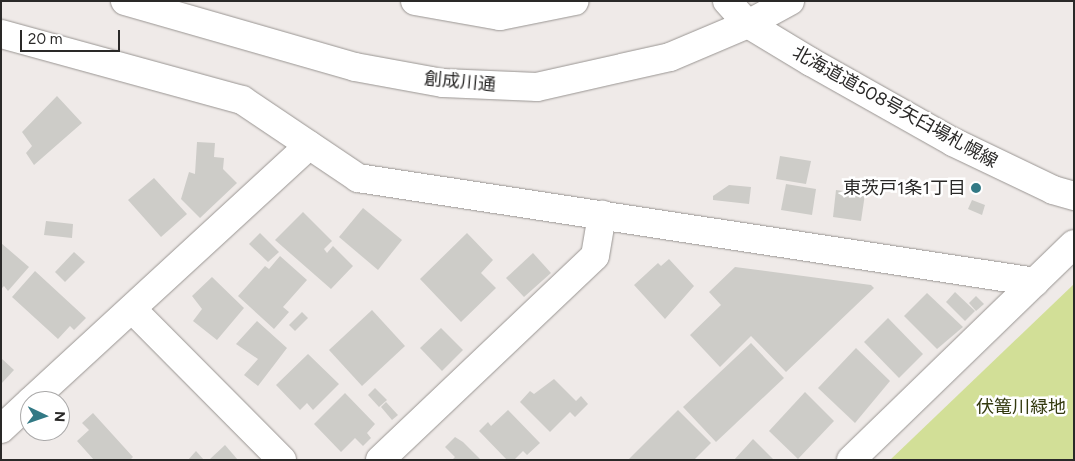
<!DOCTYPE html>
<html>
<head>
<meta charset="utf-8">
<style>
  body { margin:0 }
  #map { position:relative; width:1075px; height:461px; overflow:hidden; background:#efeae8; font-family:Figtree,"Noto Sans JP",sans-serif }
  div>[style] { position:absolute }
  .green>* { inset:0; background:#d2df97 }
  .building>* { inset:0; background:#cdccc8 }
  .roads { filter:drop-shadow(0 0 1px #999592) drop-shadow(0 0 1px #999592) }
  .street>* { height:28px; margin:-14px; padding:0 14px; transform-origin:14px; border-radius:14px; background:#fff }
  .secondary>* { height:28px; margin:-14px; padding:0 14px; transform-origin:14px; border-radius:14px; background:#fff }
  .highway>* { height:28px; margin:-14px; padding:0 14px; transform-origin:14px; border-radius:14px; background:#fff }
  .dots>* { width:14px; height:14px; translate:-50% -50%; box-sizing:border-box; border:2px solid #fff; border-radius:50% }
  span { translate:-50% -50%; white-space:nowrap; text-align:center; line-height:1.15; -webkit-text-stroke:5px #fff; paint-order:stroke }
  .street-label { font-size:18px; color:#2a2928 }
  .poi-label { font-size:18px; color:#2a2928 }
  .right { translate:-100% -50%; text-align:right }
  .park-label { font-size:18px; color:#343a0f }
  .frame { position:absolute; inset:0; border:2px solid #2a2928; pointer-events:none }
  .north { position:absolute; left:20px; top:391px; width:50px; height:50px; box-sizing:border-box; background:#fff; border:1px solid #aaa9a9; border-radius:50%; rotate:93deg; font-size:14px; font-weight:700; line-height:20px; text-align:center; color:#2a2928 }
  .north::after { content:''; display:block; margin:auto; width:18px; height:22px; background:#327985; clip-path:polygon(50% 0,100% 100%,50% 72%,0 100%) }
  .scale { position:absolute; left:20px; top:30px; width:100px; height:22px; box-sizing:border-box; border:2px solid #2a2928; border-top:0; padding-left:6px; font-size:15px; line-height:18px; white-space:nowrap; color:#2a2928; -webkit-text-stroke:4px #fff; paint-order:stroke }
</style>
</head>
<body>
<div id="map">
  <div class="green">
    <i style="clip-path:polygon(1074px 284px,1074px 460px,890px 460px)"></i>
  </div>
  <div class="building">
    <i style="clip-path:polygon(57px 96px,82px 123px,34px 165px,26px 153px,32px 146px,22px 132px)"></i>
    <i style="clip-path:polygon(197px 142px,215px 143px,214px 157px,224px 158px,223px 169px,237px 183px,200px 218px,181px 199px,189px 172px,195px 174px)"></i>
    <i style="clip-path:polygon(780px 156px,811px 161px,806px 184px,776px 179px)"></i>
    <i style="clip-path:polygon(154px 178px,187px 214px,161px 237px,128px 200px)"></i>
    <i style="clip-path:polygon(786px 184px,816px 189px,812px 215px,781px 210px)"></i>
    <i style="clip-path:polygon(729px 185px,751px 187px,749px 204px,713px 200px,713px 196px)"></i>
    <i style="clip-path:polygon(836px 190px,865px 194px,861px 221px,833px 217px)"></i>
    <i style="clip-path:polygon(972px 200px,985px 205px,982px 215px,968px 209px)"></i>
    <i style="clip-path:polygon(363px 208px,402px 240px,378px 270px,339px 237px)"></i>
    <i style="clip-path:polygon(303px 212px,332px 241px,324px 249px,327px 253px,333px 246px,353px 266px,331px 289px,275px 240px)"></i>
    <i style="clip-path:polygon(46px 221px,73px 224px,72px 238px,44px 235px)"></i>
    <i style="clip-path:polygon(260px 233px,279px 252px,268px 262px,249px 244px)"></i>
    <i style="clip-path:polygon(467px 233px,493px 260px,481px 273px,496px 288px,461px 322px,420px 279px)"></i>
    <i style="clip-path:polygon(1px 243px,29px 267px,8px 291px,4px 286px,1px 289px)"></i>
    <i style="clip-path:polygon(74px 252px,85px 262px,65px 282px,55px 272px)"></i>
    <i style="clip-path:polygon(533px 253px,551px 273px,524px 297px,506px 278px)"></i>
    <i style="clip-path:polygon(280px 256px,307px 280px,283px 307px,289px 312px,274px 329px,238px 296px,265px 266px,269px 269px)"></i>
    <i style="clip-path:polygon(669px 259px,694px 286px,665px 319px,634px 285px,658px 263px,661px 266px)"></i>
    <i style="clip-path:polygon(735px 267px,871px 285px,874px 288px,786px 372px,751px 336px,720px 367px,690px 335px,721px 305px,709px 292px)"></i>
    <i style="clip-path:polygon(35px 271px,86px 318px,74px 330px,70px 326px,58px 339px,12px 297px)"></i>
    <i style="clip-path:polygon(212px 277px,244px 308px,217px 340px,193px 321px,202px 309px,192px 296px)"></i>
    <i style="clip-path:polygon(955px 292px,975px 311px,965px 321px,946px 302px)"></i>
    <i style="clip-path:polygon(927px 293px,963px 327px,937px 349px,904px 316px)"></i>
    <i style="clip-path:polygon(976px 296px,984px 304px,976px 311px,969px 303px)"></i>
    <i style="clip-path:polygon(372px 310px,405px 346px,362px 386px,329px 350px)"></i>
    <i style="clip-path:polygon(302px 312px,308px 318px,295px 331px,289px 325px)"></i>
    <i style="clip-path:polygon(888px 318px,923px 354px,899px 378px,864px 342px)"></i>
    <i style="clip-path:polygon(257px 321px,287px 348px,258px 386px,244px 375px,258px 359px,236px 344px)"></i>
    <i style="clip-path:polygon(441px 328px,463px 350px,442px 371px,420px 348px)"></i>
    <i style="clip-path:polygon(751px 343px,784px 378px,716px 442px,683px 407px)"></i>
    <i style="clip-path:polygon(856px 348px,890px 381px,855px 423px,818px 388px)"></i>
    <i style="clip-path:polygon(308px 354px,339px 384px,313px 410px,307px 403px,300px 410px,276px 385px)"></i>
    <i style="clip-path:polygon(1px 358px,14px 370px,1px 384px)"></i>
    <i style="clip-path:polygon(554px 379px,576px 401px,581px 396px,588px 404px,575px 417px,570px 412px,550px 432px,520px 402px,530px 391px,534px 394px)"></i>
    <i style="clip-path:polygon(375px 388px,387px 400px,379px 407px,368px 395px)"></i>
    <i style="clip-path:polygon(805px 392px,834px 421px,798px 459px,769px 431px)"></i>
    <i style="clip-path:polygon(345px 393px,375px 424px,367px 433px,371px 438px,363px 446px,355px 438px,341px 452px,314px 424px)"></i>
    <i style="clip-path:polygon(386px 402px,398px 415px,392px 420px,381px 407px)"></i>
    <i style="clip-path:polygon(508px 410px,540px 443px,527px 455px,523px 451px,514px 460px,507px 460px,479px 431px,488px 422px,491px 426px)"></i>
    <i style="clip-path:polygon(678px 410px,711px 443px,694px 460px,628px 460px)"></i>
    <i style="clip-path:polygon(93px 413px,133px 457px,130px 460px,94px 460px,77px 441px,89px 430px,82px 423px)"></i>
    <i style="clip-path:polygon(455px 437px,463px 442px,481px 460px,452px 460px,455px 457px,445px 447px)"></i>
    <i style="clip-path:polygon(753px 439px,774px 460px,734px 460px)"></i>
    <i style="clip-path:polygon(225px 445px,238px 460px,209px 460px)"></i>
    <i style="clip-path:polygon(196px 451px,204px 460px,188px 460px)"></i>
  </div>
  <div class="roads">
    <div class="street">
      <i style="left:1px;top:34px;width:250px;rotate:15.3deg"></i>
      <i style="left:242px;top:100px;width:140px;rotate:33.9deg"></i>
      <i style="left:358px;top:178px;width:685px;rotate:8.73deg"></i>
      <i style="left:132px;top:309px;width:213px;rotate:45.2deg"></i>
      <i style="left:31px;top:401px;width:378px;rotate:-42.6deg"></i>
      <i style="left:1px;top:429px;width:40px;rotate:-43deg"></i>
      <i style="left:380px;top:460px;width:296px;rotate:-43.5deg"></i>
      <i style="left:595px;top:256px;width:42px;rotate:-80.3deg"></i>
      <i style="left:851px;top:460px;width:310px;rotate:-44.1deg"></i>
    </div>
    <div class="secondary">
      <i style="left:727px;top:1px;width:31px;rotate:48deg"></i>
      <i style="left:748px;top:24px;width:74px;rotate:31.1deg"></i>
      <i style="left:811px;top:62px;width:163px;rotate:29.4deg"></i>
      <i style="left:953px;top:142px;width:111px;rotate:25.6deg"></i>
      <i style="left:1053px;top:190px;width:22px;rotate:16deg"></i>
    </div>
    <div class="highway">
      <i style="left:125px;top:1px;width:239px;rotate:16deg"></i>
      <i style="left:355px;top:67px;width:89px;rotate:10.3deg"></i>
      <i style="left:443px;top:83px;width:94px;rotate:2.4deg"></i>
      <i style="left:537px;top:87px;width:136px;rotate:-12.7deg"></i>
      <i style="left:670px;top:57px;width:85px;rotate:-22.9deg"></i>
      <i style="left:748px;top:24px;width:48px;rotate:-28.7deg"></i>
      <i style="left:415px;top:1px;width:86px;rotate:10deg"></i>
      <i style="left:500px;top:16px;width:76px;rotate:-11.3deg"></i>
    </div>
  </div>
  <div class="dots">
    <i style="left:976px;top:188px;background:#327985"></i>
  </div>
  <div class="street-label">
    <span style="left:460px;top:82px;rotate:5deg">創成川通</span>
    <span style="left:895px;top:107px;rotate:29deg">北海道道508号矢臼場札幌線</span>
  </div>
  <div class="poi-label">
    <span class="right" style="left:966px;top:188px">東茨戸1条1丁目</span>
  </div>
  <div class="park-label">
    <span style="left:1021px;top:407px">伏篭川緑地</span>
  </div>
  <div class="frame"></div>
  <div class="north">N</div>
  <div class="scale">20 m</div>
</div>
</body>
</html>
